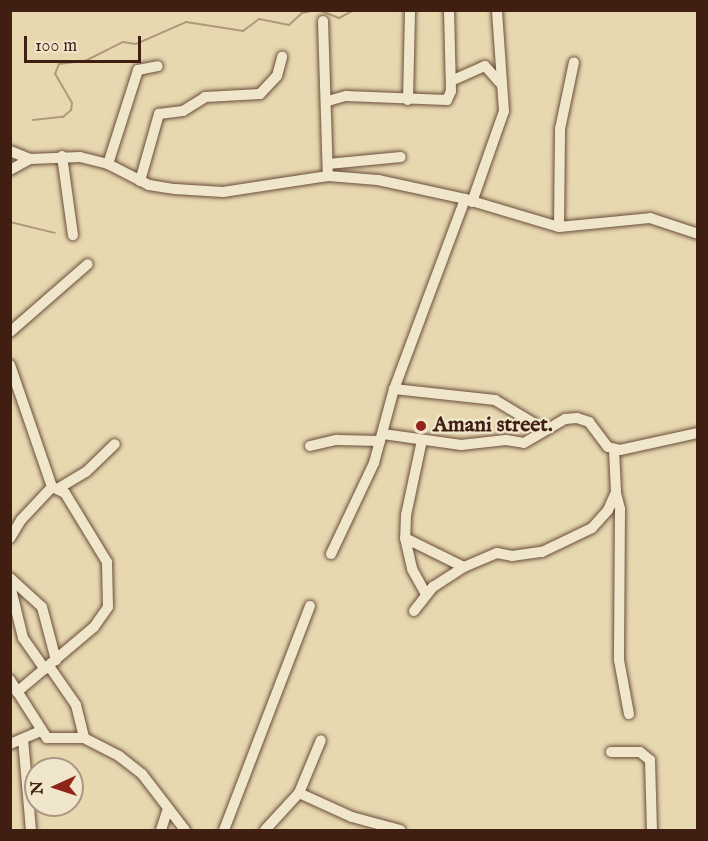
<!DOCTYPE html>
<html>
<head>
<meta charset="utf-8">
<style>
  body { margin:0 }
  #map { position:relative; width:708px; height:841px; overflow:hidden; background:#e8d8b0; font-family:"IM FELL English",serif }
  div>[style] { position:absolute }
  .stream>* { height:2px; margin:-1px; padding:0 1px; transform-origin:1px; border-radius:1px; background:#af997a }
  .roads { filter:drop-shadow(0 0 2px #6a4d3a) drop-shadow(0 0 2px #6a4d3a) }
  .minor>* { height:10px; margin:-5px; padding:0 5px; transform-origin:5px; border-radius:5px; background:#f0e6cc }
  .dots>* { width:16px; height:16px; translate:-50% -50%; box-sizing:border-box; border:3px solid #f0e6cc; border-radius:50% }
  span { translate:-50% -50%; white-space:nowrap; text-align:center; line-height:1.15; -webkit-text-stroke:4.5px #f0e6cc; paint-order:stroke }
  .poi-label { font-size:22px; color:#401f12; font-weight:700 }
  .left { translate:0 -50%; text-align:left }
  .frame { position:absolute; inset:0; border:12px solid #401f12; pointer-events:none }
  .north { position:absolute; left:24px; top:757px; width:60px; height:60px; box-sizing:border-box; background:#f0e6cc; border:2px solid #aa9682; border-radius:50%; rotate:267deg; font-size:16px; font-weight:700; line-height:24px; text-align:center; color:#401f12 }
  .north::after { content:''; display:block; margin:auto; width:21px; height:27px; background:#8f2418; clip-path:polygon(50% 0,100% 100%,50% 72%,0 100%) }
  .scale { position:absolute; left:24px; top:36px; width:117px; height:27px; box-sizing:border-box; border:3px solid #401f12; border-top:0; padding-left:8px; font-size:18px; line-height:21px; white-space:nowrap; color:#401f12; -webkit-text-stroke:4px #f0e6cc; paint-order:stroke }
</style>
</head>
<body>
<div id="map">
  <div class="stream">
    <i style="left:319px;top:10px;width:22px;rotate:22deg"></i>
    <i style="left:339px;top:18px;width:17px;rotate:-28deg"></i>
    <i style="left:33px;top:120px;width:30px;rotate:-6deg"></i>
    <i style="left:63px;top:117px;width:11px;rotate:-41deg"></i>
    <i style="left:71px;top:110px;width:7px;rotate:-82deg"></i>
    <i style="left:72px;top:103px;width:34px;rotate:-120deg"></i>
    <i style="left:55px;top:74px;width:11px;rotate:-68deg"></i>
    <i style="left:59px;top:64px;width:26px;rotate:-7deg"></i>
    <i style="left:85px;top:61px;width:42px;rotate:-26.6deg"></i>
    <i style="left:123px;top:42px;width:13px;rotate:9deg"></i>
    <i style="left:136px;top:44px;width:55px;rotate:-23.7deg"></i>
    <i style="left:186px;top:22px;width:58px;rotate:9deg"></i>
    <i style="left:243px;top:31px;width:20px;rotate:-37deg"></i>
    <i style="left:259px;top:19px;width:31px;rotate:11deg"></i>
    <i style="left:289px;top:25px;width:18px;rotate:-43deg"></i>
    <i style="left:302px;top:13px;width:14px;rotate:-12deg"></i>
    <i style="left:10px;top:222px;width:46px;rotate:13.7deg"></i>
  </div>
  <div class="roads">
    <div class="minor">
      <i style="left:323px;top:21px;width:155px;rotate:88.2deg"></i>
      <i style="left:451px;top:81px;width:37px;rotate:-24deg"></i>
      <i style="left:485px;top:66px;width:25px;rotate:48deg"></i>
      <i style="left:408px;top:100px;width:90px;rotate:-88.7deg"></i>
      <i style="left:328px;top:101px;width:19px;rotate:-16deg"></i>
      <i style="left:346px;top:96px;width:101px;rotate:2.3deg"></i>
      <i style="left:447px;top:100px;width:10px;rotate:-66deg"></i>
      <i style="left:451px;top:91px;width:81px;rotate:-91.4deg"></i>
      <i style="left:10px;top:151px;width:22px;rotate:22deg"></i>
      <i style="left:30px;top:159px;width:50px;rotate:-2.3deg"></i>
      <i style="left:80px;top:157px;width:29px;rotate:14deg"></i>
      <i style="left:108px;top:164px;width:46px;rotate:27.1deg"></i>
      <i style="left:149px;top:185px;width:26px;rotate:9deg"></i>
      <i style="left:175px;top:189px;width:48px;rotate:3.6deg"></i>
      <i style="left:223px;top:192px;width:106px;rotate:-8.7deg"></i>
      <i style="left:328px;top:176px;width:50px;rotate:4.6deg"></i>
      <i style="left:378px;top:180px;width:89px;rotate:12.3deg"></i>
      <i style="left:465px;top:199px;width:98px;rotate:16.6deg"></i>
      <i style="left:559px;top:227px;width:91px;rotate:-5.6deg"></i>
      <i style="left:650px;top:218px;width:51px;rotate:18.4deg"></i>
      <i style="left:62px;top:156px;width:80px;rotate:82.1deg"></i>
      <i style="left:108px;top:164px;width:99px;rotate:-72.3deg"></i>
      <i style="left:138px;top:70px;width:20px;rotate:-11deg"></i>
      <i style="left:328px;top:164px;width:73px;rotate:-5.5deg"></i>
      <i style="left:10px;top:170px;width:23px;rotate:-29deg"></i>
      <i style="left:140px;top:181px;width:70px;rotate:-74.2deg"></i>
      <i style="left:159px;top:114px;width:24px;rotate:-7deg"></i>
      <i style="left:183px;top:111px;width:26px;rotate:-32deg"></i>
      <i style="left:205px;top:97px;width:55px;rotate:-3.1deg"></i>
      <i style="left:260px;top:94px;width:25px;rotate:-47deg"></i>
      <i style="left:277px;top:76px;width:20px;rotate:-75deg"></i>
      <i style="left:472px;top:202px;width:96px;rotate:-70.6deg"></i>
      <i style="left:504px;top:111px;width:101px;rotate:-94deg"></i>
      <i style="left:559px;top:227px;width:98px;rotate:-89.4deg"></i>
      <i style="left:560px;top:129px;width:68px;rotate:-78.2deg"></i>
      <i style="left:10px;top:332px;width:103px;rotate:-41.1deg"></i>
      <i style="left:10px;top:365px;width:129px;rotate:71deg"></i>
      <i style="left:52px;top:487px;width:45px;rotate:133.2deg"></i>
      <i style="left:21px;top:520px;width:21px;rotate:121deg"></i>
      <i style="left:394px;top:389px;width:102px;rotate:6.2deg"></i>
      <i style="left:495px;top:400px;width:58px;rotate:31deg"></i>
      <i style="left:383px;top:434px;width:79px;rotate:8deg"></i>
      <i style="left:461px;top:445px;width:45px;rotate:-6.3deg"></i>
      <i style="left:506px;top:440px;width:18px;rotate:9deg"></i>
      <i style="left:524px;top:443px;width:48px;rotate:-30.3deg"></i>
      <i style="left:565px;top:419px;width:12px;rotate:-5deg"></i>
      <i style="left:577px;top:418px;width:13px;rotate:18deg"></i>
      <i style="left:589px;top:422px;width:31px;rotate:53deg"></i>
      <i style="left:608px;top:447px;width:12px;rotate:14deg"></i>
      <i style="left:620px;top:450px;width:80px;rotate:-12.3deg"></i>
      <i style="left:422px;top:440px;width:77px;rotate:102deg"></i>
      <i style="left:406px;top:515px;width:23px;rotate:92deg"></i>
      <i style="left:405px;top:538px;width:32px;rotate:77deg"></i>
      <i style="left:412px;top:569px;width:29px;rotate:61deg"></i>
      <i style="left:310px;top:446px;width:28px;rotate:-13deg"></i>
      <i style="left:337px;top:440px;width:43px;rotate:1.3deg"></i>
      <i style="left:59px;top:488px;width:31px;rotate:-31deg"></i>
      <i style="left:86px;top:472px;width:40px;rotate:-44deg"></i>
      <i style="left:616px;top:493px;width:16px;rotate:76deg"></i>
      <i style="left:620px;top:509px;width:151px;rotate:90.4deg"></i>
      <i style="left:619px;top:660px;width:55px;rotate:79.5deg"></i>
      <i style="left:405px;top:538px;width:66px;rotate:26.2deg"></i>
      <i style="left:331px;top:554px;width:101px;rotate:-64.7deg"></i>
      <i style="left:374px;top:463px;width:77px;rotate:-74.9deg"></i>
      <i style="left:394px;top:389px;width:203px;rotate:-69.5deg"></i>
      <i style="left:10px;top:578px;width:43px;rotate:42.2deg"></i>
      <i style="left:42px;top:607px;width:55px;rotate:75.2deg"></i>
      <i style="left:10px;top:585px;width:55px;rotate:76.2deg"></i>
      <i style="left:23px;top:638px;width:38px;rotate:55deg"></i>
      <i style="left:414px;top:611px;width:31px;rotate:-52deg"></i>
      <i style="left:433px;top:587px;width:37px;rotate:-33deg"></i>
      <i style="left:464px;top:567px;width:36px;rotate:-23deg"></i>
      <i style="left:497px;top:553px;width:15px;rotate:11deg"></i>
      <i style="left:512px;top:556px;width:30px;rotate:-8deg"></i>
      <i style="left:542px;top:552px;width:55px;rotate:-25.6deg"></i>
      <i style="left:592px;top:528px;width:24px;rotate:-48deg"></i>
      <i style="left:608px;top:510px;width:20px;rotate:-66deg"></i>
      <i style="left:616px;top:492px;width:42px;rotate:-92.7deg"></i>
      <i style="left:49px;top:666px;width:47px;rotate:55.3deg"></i>
      <i style="left:76px;top:705px;width:34px;rotate:76deg"></i>
      <i style="left:10px;top:680px;width:69px;rotate:57.5deg"></i>
      <i style="left:47px;top:738px;width:37px"></i>
      <i style="left:84px;top:738px;width:39px;rotate:27deg"></i>
      <i style="left:119px;top:756px;width:29px;rotate:38deg"></i>
      <i style="left:142px;top:774px;width:71px;rotate:52.5deg"></i>
      <i style="left:17px;top:692px;width:101px;rotate:-40.2deg"></i>
      <i style="left:94px;top:627px;width:24px;rotate:-55deg"></i>
      <i style="left:108px;top:607px;width:45px;rotate:-91.3deg"></i>
      <i style="left:107px;top:562px;width:81px;rotate:-121.3deg"></i>
      <i style="left:65px;top:493px;width:14px;rotate:-155deg"></i>
      <i style="left:23px;top:739px;width:91px;rotate:85deg"></i>
      <i style="left:10px;top:744px;width:33px;rotate:-23deg"></i>
      <i style="left:611px;top:752px;width:29px"></i>
      <i style="left:640px;top:752px;width:13px;rotate:39deg"></i>
      <i style="left:650px;top:760px;width:70px;rotate:88.4deg"></i>
      <i style="left:299px;top:793px;width:58px;rotate:24.4deg"></i>
      <i style="left:352px;top:817px;width:50px;rotate:15.2deg"></i>
      <i style="left:161px;top:830px;width:22px;rotate:-72deg"></i>
      <i style="left:224px;top:830px;width:240px;rotate:-69deg"></i>
      <i style="left:265px;top:830px;width:50px;rotate:-47.4deg"></i>
      <i style="left:299px;top:793px;width:57px;rotate:-67.5deg"></i>
    </div>
  </div>
  <div class="dots">
    <i style="left:421px;top:426px;background:#8f2418"></i>
  </div>
  <div class="poi-label">
    <span class="left" style="left:433px;top:426px">Amani street.</span>
  </div>
  <div class="frame"></div>
  <div class="north">N</div>
  <div class="scale">100 m</div>
</div>
</body>
</html>
